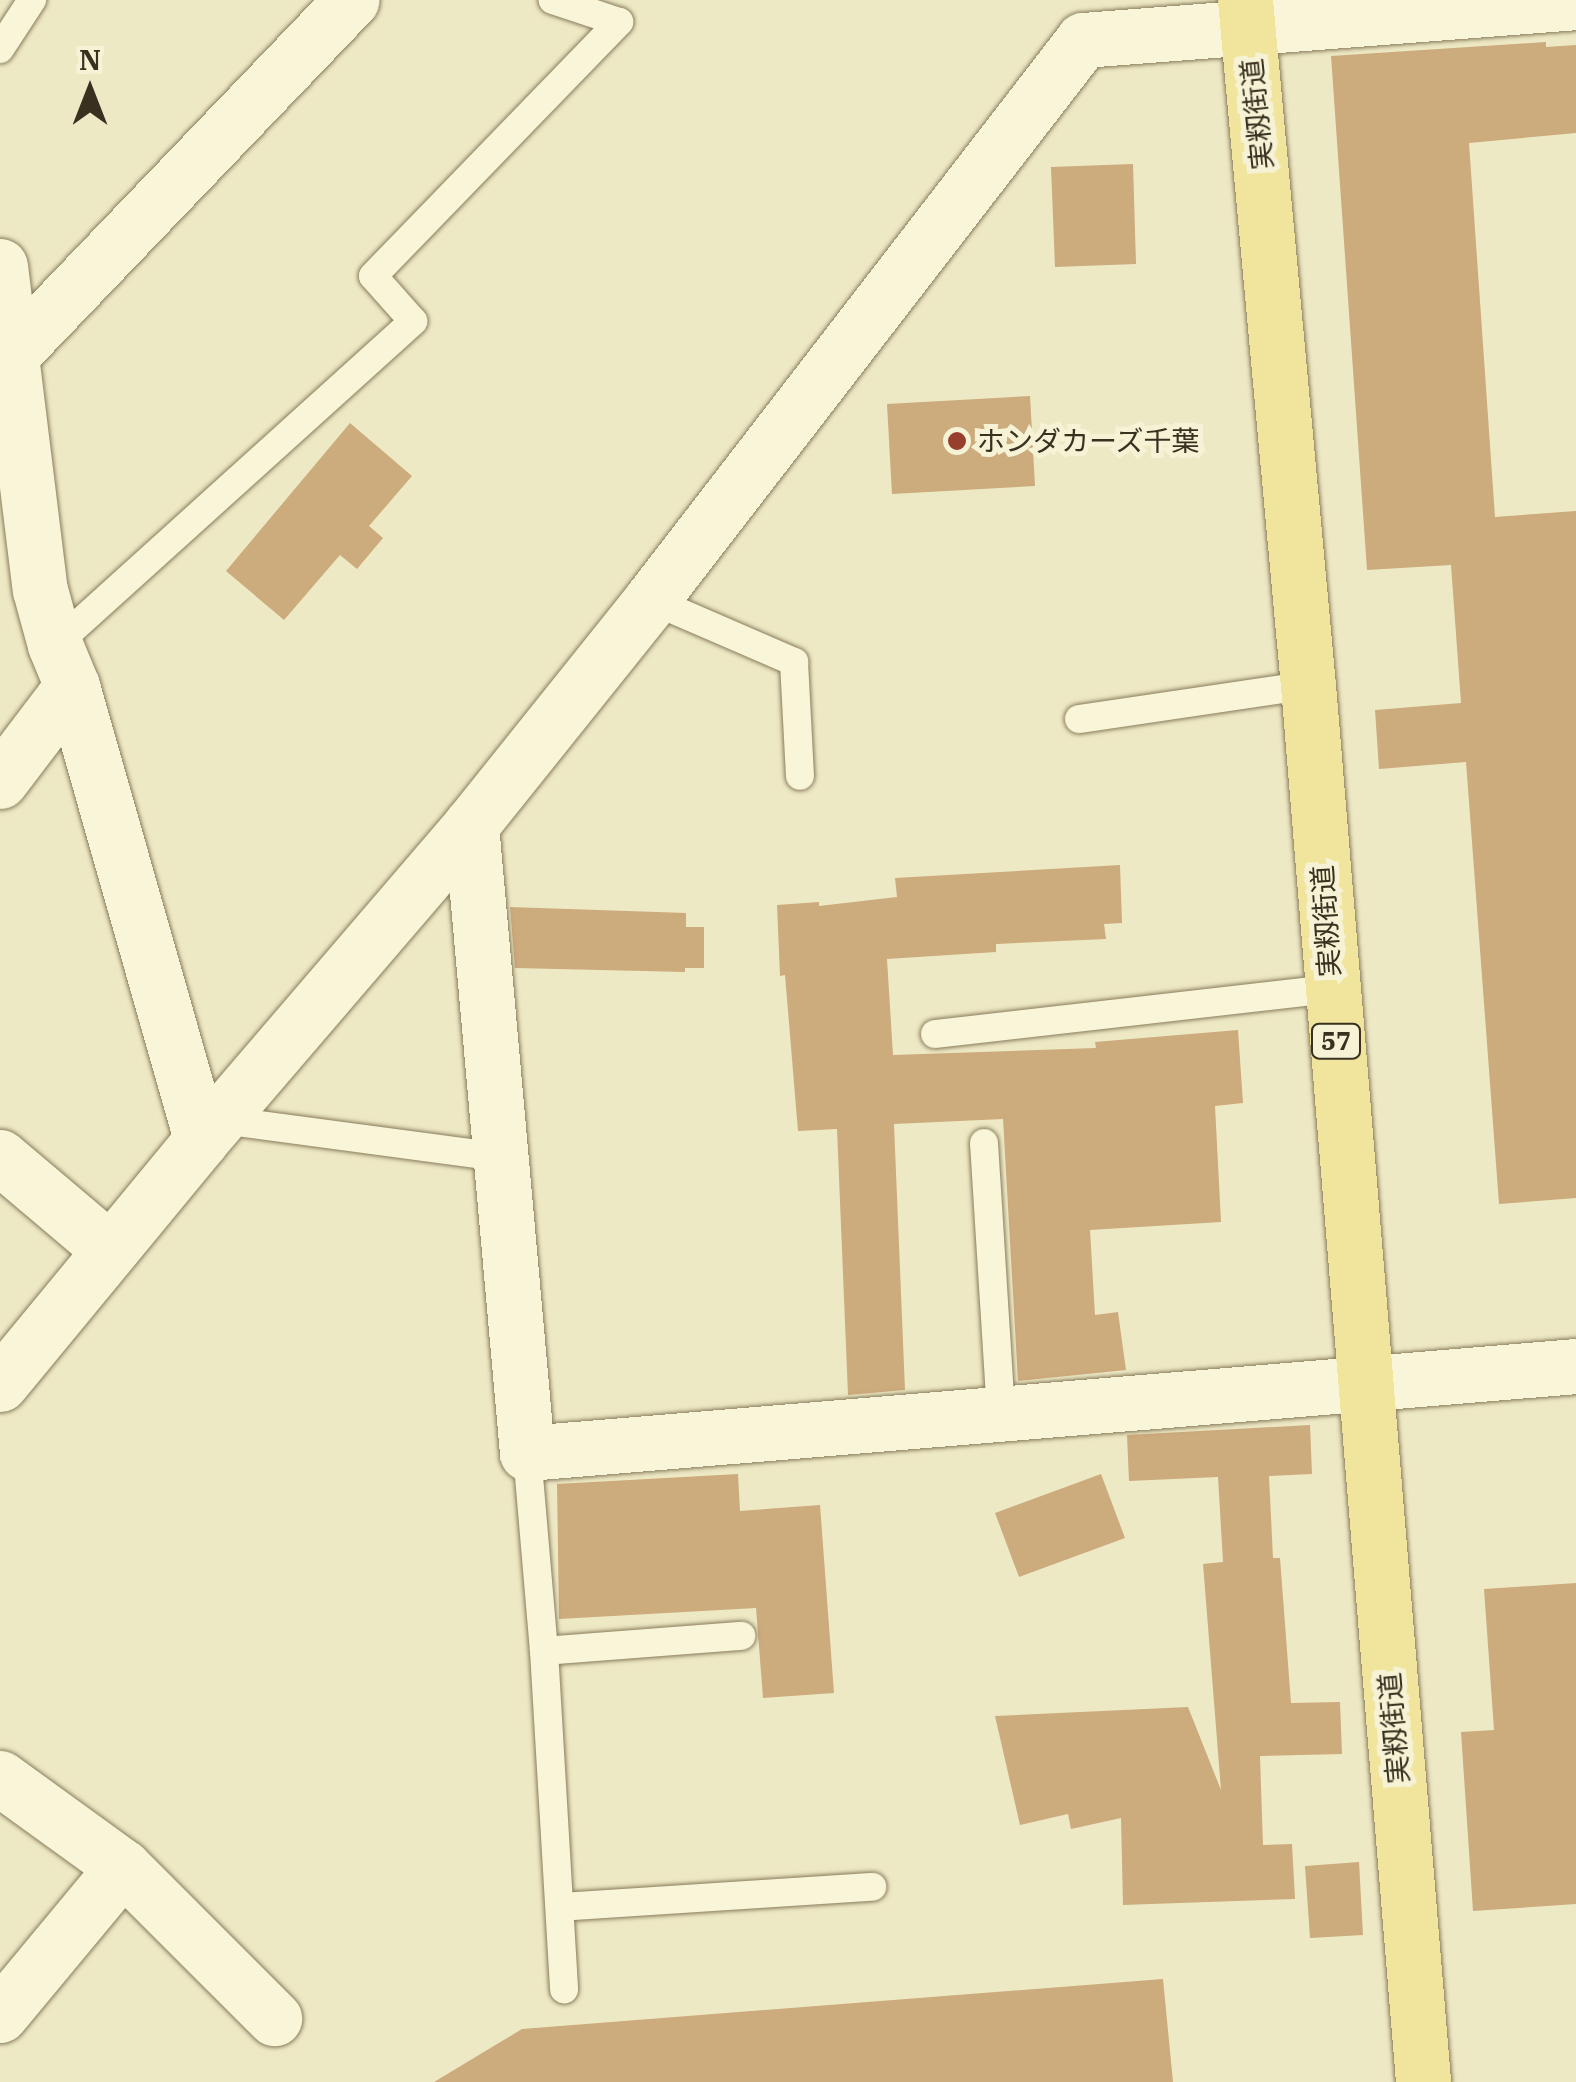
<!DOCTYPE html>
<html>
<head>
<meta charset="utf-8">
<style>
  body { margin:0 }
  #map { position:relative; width:1576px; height:2082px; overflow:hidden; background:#eee9c5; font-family:"IBM Plex Serif","Noto Sans JP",serif }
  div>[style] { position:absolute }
  .building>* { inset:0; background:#ccab7c }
  .roads { filter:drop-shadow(0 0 2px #897c5b) drop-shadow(0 0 2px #897c5b) }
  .service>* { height:28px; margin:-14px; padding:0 14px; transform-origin:14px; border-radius:14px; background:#f9f5d9 }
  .minor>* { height:55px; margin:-27.5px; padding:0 27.5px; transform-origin:27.5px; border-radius:27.5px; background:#f9f5d9 }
  .primary>* { height:55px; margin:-27.5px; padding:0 27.5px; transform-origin:27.5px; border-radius:27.5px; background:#f1e59e }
  .dots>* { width:28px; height:28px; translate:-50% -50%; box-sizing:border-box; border:5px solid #f5f2d5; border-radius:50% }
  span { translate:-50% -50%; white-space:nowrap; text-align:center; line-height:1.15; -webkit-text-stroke:10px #f5f2d5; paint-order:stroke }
  .shield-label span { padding:2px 8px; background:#f5f2d5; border:2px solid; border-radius:8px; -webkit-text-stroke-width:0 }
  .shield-label { font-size:25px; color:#39301f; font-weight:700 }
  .street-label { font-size:28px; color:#39301f }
  .poi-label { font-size:28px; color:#39301f }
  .left { translate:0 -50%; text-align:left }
  .north { position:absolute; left:40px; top:40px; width:100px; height:100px; -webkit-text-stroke:8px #f5f2d5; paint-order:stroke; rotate:0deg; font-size:28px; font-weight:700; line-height:40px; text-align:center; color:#39301f }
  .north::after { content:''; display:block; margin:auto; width:35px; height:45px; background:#39301f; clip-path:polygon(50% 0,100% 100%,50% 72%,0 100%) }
</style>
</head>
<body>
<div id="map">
  <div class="building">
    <i style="clip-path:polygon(1546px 42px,1546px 47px,1576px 45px,1576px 133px,1469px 143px,1495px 517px,1576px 511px,1576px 1198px,1499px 1204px,1466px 762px,1379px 769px,1375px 710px,1461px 703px,1451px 565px,1367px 570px,1331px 56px)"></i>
    <i style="clip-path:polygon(1133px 164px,1136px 264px,1055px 267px,1051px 167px)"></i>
    <i style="clip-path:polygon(1030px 396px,1035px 486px,892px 494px,887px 404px)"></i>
    <i style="clip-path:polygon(350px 423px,412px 476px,369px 526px,383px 538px,357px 569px,340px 555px,284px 620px,226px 571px)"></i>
    <i style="clip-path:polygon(1120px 865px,1122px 923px,1104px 924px,1106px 939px,996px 944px,996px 952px,887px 959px,893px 1055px,1096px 1048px,1095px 1042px,1238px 1030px,1243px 1103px,1215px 1106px,1221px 1222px,1090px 1230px,1095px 1315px,1118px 1312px,1126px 1370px,1018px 1381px,1003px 1119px,894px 1124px,905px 1390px,848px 1395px,837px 1129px,798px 1131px,785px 975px,780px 976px,777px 905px,819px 902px,819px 906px,897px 897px,895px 878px)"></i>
    <i style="clip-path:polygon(510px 907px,686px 913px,686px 927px,704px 927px,704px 968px,685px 968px,685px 972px,515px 968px)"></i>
    <i style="clip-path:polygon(1310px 1425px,1312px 1474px,1269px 1476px,1273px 1558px,1280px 1558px,1291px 1703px,1340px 1702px,1342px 1754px,1260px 1756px,1263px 1845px,1292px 1844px,1295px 1899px,1123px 1905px,1121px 1818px,1071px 1829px,1068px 1814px,1020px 1825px,995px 1716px,1188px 1707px,1221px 1790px,1203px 1564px,1223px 1562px,1218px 1477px,1129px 1481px,1127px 1435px)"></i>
    <i style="clip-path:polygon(738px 1474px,740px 1511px,820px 1505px,834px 1693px,763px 1698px,756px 1608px,559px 1619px,557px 1484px)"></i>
    <i style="clip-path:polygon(1101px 1474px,1125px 1538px,1019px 1577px,995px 1513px)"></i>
    <i style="clip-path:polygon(1576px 1583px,1576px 1904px,1473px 1911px,1461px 1732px,1494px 1730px,1484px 1589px)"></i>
    <i style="clip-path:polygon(1359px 1862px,1363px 1935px,1310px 1938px,1305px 1866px)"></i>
    <i style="clip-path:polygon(1163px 1979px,1173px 2082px,434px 2082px,522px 2029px)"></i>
  </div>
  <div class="roads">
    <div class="service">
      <i style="left:0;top:49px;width:59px;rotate:-56.9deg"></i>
      <i style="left:651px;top:600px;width:156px;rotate:23.4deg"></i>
      <i style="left:794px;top:662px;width:114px;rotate:87deg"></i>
      <i style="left:55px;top:645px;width:483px;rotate:-42.1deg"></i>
      <i style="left:413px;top:321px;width:60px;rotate:-131.6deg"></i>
      <i style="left:373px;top:276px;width:354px;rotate:-45.9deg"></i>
      <i style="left:619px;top:22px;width:70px;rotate:-161.6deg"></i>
      <i style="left:1079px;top:719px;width:232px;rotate:-8.4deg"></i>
      <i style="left:935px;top:1034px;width:399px;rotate:-6.5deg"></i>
      <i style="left:222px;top:1120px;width:279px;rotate:7.6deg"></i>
      <i style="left:984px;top:1143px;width:273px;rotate:86.4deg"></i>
      <i style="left:527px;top:1453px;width:199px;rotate:85.1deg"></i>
      <i style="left:544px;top:1651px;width:339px;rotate:86.6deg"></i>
      <i style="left:544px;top:1651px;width:198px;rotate:-4.4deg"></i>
      <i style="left:560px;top:1907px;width:313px;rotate:-3.7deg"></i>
    </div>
    <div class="minor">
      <i style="left:0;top:266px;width:326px;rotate:83deg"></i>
      <i style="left:40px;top:590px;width:57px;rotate:74.7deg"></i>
      <i style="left:55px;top:645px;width:44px;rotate:67.5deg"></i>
      <i style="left:72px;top:686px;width:472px;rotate:74.1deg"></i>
      <i style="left:13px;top:353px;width:489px;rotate:-46.2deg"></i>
      <i style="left:0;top:781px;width:119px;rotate:-52.8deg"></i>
      <i style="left:471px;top:825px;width:630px;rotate:84.9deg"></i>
      <i style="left:527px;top:1453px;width:1053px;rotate:-4.74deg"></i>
      <i style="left:0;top:1157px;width:144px;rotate:40.2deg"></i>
      <i style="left:0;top:1384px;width:316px;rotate:-50.5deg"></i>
      <i style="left:201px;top:1140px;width:415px;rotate:-49.4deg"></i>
      <i style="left:471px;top:825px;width:288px;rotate:-51.3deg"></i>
      <i style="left:651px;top:600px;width:707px;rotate:-52.35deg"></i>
      <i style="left:1083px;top:40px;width:494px;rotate:-4.4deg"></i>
      <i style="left:0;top:1778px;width:152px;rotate:35.9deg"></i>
      <i style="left:123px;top:1867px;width:214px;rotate:45deg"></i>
      <i style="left:0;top:2015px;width:192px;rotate:-50.3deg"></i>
    </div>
    <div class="primary">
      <i style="left:1245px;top:0;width:688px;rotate:84.75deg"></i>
      <i style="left:1308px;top:685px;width:1402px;rotate:85.29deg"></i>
    </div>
  </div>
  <div class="dots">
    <i style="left:957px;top:441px;background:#983e2c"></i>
  </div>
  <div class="shield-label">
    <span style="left:1336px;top:1041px">57</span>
  </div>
  <div class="street-label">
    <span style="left:1257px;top:114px;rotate:-96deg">実籾街道</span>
    <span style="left:1326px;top:921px;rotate:-94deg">実籾街道</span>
    <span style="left:1394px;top:1728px;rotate:-95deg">実籾街道</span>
  </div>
  <div class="poi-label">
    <span class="left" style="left:977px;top:441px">ホンダカーズ千葉</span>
  </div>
  <div class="north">N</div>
</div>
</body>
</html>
